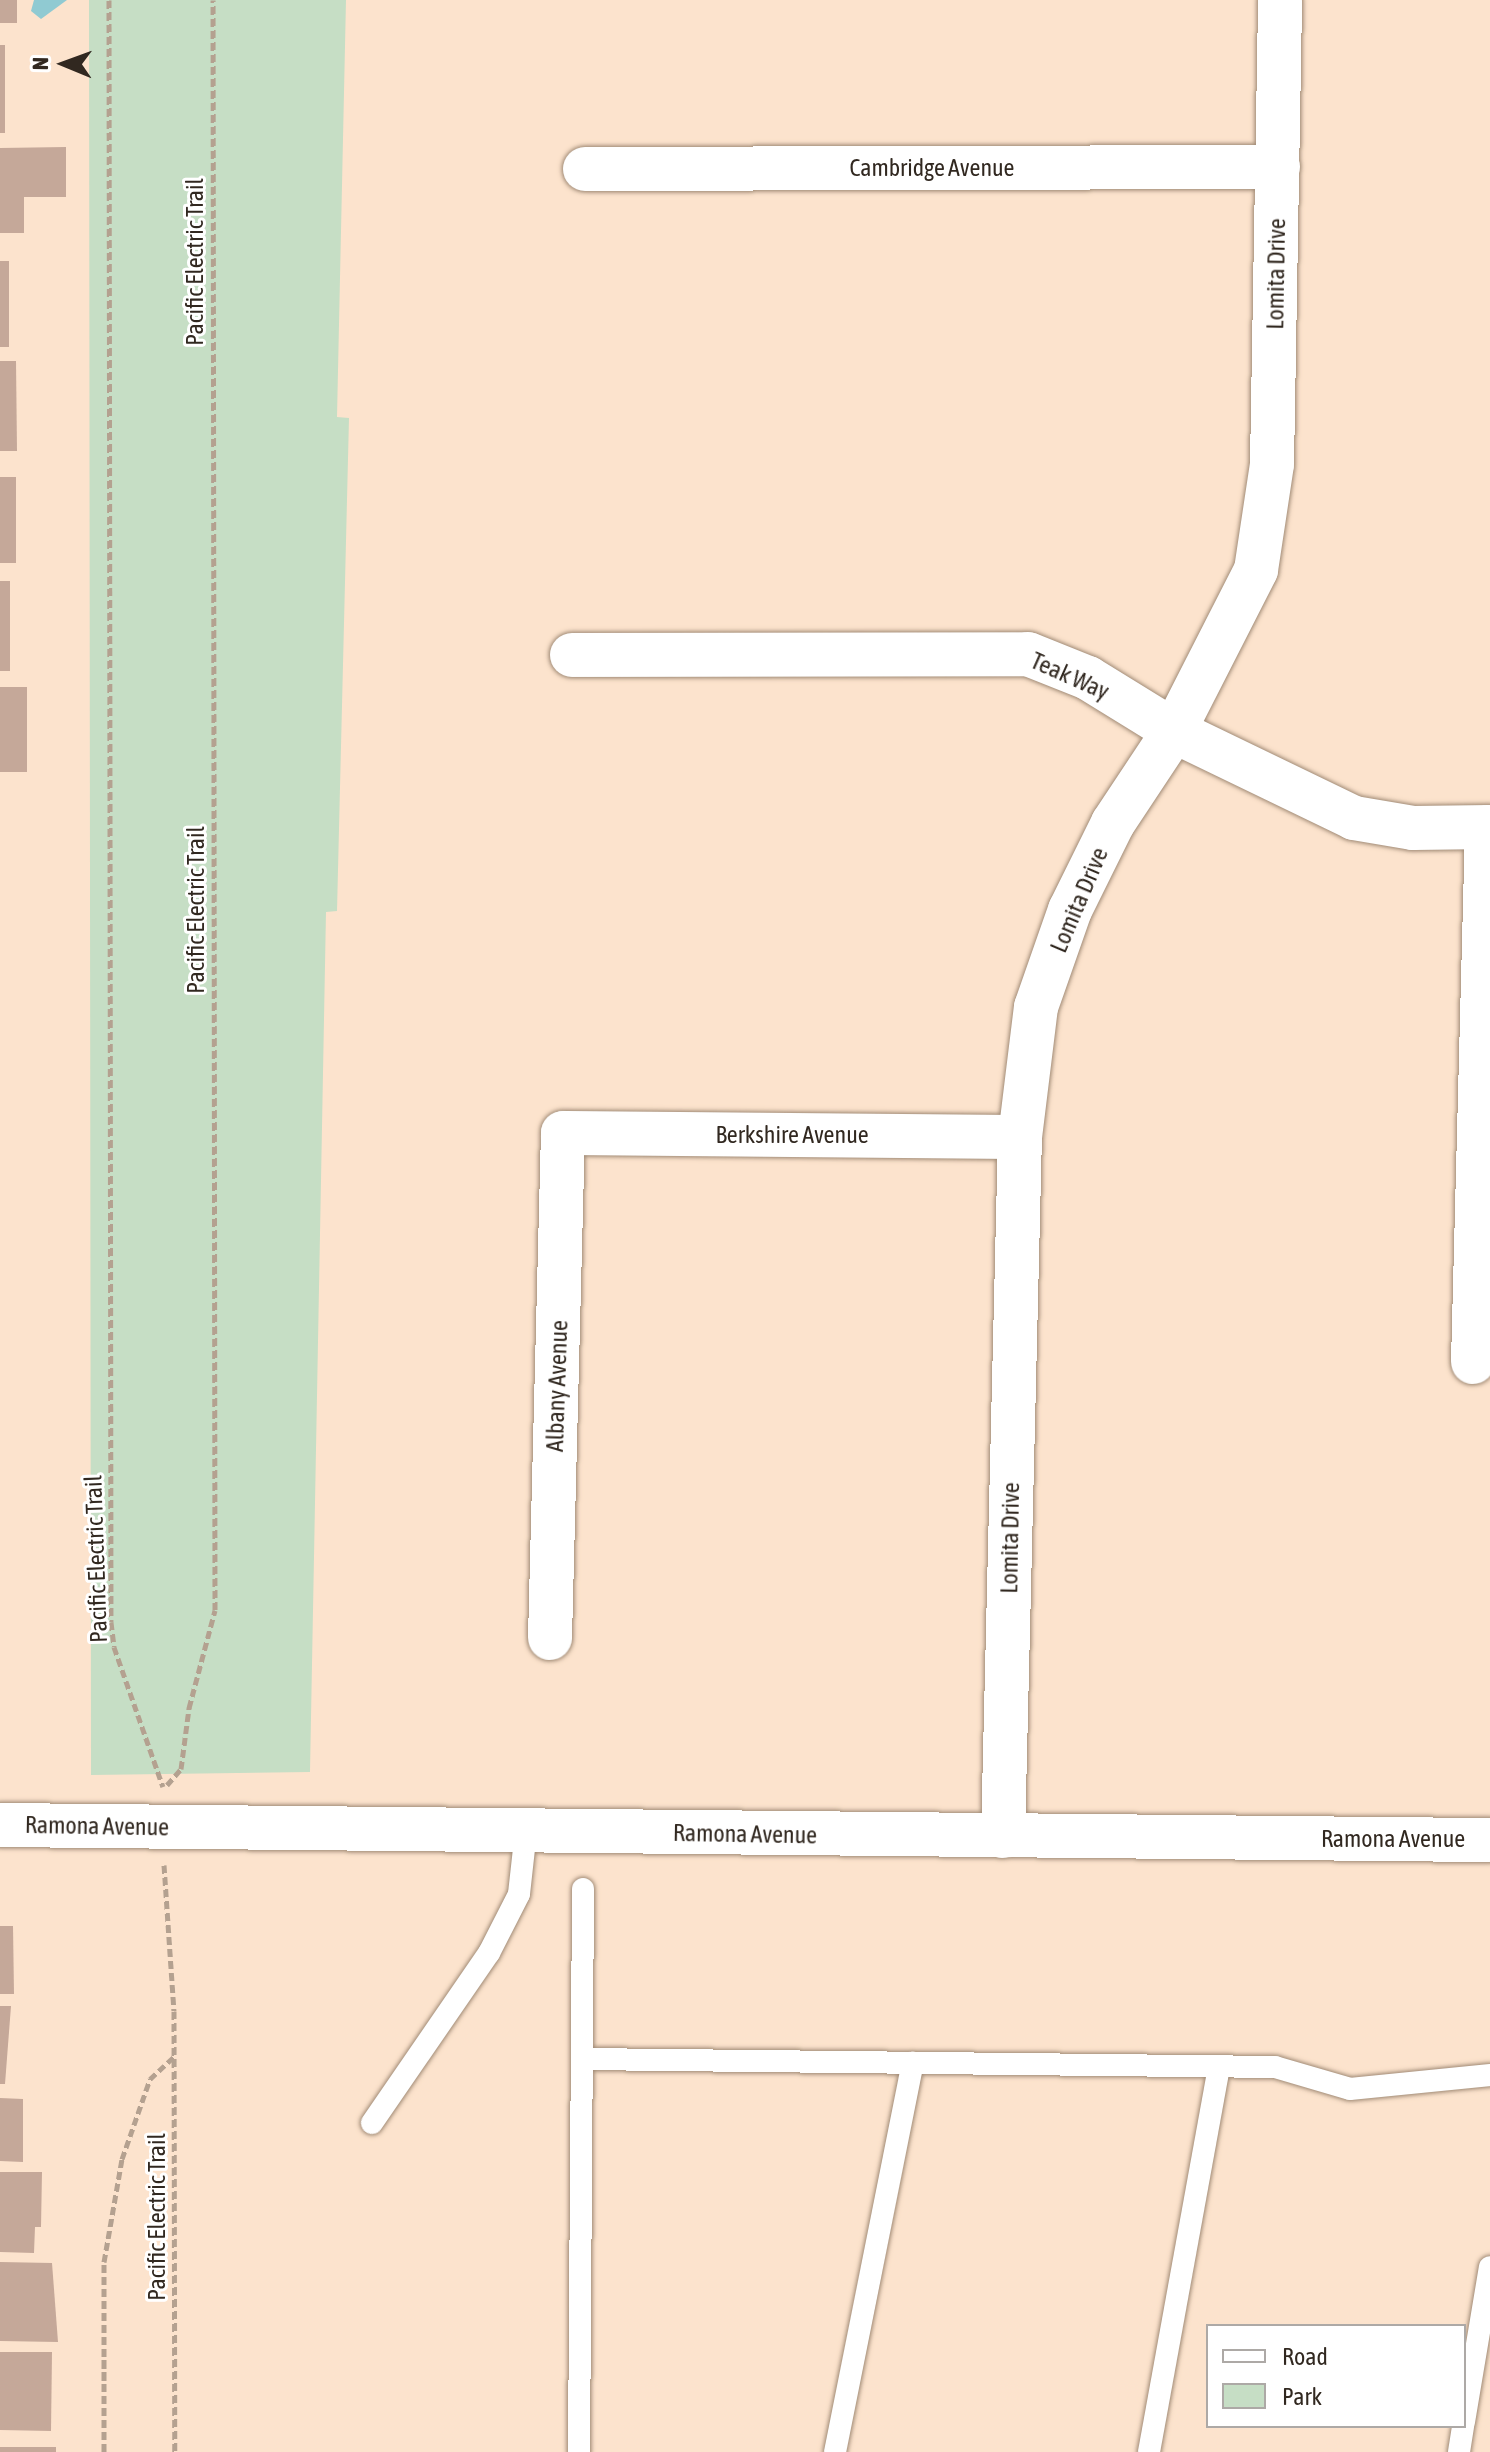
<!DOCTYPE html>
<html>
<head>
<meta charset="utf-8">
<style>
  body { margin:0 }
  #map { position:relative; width:1490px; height:2452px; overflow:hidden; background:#fce3cd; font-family:"Asap Condensed",sans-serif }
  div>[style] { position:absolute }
  .green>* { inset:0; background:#c6dec5 }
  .water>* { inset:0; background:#90cad2 }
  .building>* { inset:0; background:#c5a899 }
  .path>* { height:5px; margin-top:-2.5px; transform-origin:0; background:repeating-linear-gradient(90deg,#b4a190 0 8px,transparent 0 12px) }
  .roads { filter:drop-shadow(0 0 2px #a18b76) drop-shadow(0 0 2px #a18b76) }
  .lane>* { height:22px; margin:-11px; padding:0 11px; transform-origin:11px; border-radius:11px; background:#fff }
  .street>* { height:44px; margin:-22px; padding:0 22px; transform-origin:22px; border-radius:22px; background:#fff }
  .secondary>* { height:44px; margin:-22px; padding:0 22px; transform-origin:22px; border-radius:22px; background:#fff }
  span { translate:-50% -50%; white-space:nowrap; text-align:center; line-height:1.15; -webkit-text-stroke:6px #fff; paint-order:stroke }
  .street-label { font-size:24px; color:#312820 }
  .legend { position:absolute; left:1206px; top:2324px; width:260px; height:104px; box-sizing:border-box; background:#fff; border:2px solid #ada9a6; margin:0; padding:10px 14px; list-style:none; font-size:24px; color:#312820 }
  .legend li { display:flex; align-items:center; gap:16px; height:40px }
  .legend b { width:40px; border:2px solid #ada9a6 }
  .north { position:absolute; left:24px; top:24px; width:80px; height:80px; -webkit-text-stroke:6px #fff; paint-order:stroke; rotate:271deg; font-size:22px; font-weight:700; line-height:32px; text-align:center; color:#312820 }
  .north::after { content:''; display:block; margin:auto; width:28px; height:36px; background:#312820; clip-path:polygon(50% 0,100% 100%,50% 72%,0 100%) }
</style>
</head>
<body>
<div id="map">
  <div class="green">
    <i style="clip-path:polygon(89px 0,346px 0,337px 417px,349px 418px,337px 911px,326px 912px,310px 1772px,91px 1775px)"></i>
  </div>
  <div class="water">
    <i style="clip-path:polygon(34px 0,67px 0,41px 19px,31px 11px)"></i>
  </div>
  <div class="building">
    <i style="clip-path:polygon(0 0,17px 0,17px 23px,0 23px)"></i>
    <i style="clip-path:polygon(0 45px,5px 45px,5px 133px,0 133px)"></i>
    <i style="clip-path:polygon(66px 147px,66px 197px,24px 197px,24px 233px,0 233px,0 148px)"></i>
    <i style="clip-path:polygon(0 261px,9px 261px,9px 347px,0 347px)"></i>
    <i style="clip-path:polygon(0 361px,16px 361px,17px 451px,0 451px)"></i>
    <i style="clip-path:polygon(0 477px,16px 477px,16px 563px,0 563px)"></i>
    <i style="clip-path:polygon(0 581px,10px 581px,10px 671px,0 671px)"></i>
    <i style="clip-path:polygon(0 687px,27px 687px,27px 772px,0 772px)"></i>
    <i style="clip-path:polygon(0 1926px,13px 1926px,14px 1994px,0 1994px)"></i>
    <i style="clip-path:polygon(0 2006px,11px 2006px,5px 2084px,0 2084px)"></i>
    <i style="clip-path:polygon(0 2098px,23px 2099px,23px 2162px,0 2161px)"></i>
    <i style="clip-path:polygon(0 2172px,42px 2172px,41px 2227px,35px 2227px,34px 2253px,0 2252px)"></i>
    <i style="clip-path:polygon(0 2262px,52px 2263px,58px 2342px,0 2341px)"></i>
    <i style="clip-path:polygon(0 2352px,52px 2352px,51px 2431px,0 2430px)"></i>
    <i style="clip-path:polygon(0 2447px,56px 2447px,56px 2452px,0 2452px)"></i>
  </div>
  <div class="path">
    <i style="left:109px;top:0;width:1622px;rotate:89.93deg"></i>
    <i style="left:111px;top:1622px;width:25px;rotate:83deg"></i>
    <i style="left:114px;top:1647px;width:148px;rotate:70.7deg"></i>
    <i style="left:167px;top:1785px;width:21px;rotate:-49deg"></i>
    <i style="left:181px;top:1769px;width:62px;rotate:-82.5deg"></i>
    <i style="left:189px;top:1708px;width:101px;rotate:-75.1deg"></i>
    <i style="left:215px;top:1610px;width:1610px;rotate:-90.07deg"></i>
    <i style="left:164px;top:1865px;width:146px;rotate:86.1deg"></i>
    <i style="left:174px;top:2011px;width:441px;rotate:89.9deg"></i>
    <i style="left:104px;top:2452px;width:190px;rotate:-90deg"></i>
    <i style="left:104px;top:2262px;width:105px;rotate:-80.1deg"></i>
    <i style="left:122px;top:2159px;width:85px;rotate:-70.7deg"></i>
    <i style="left:150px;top:2079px;width:33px;rotate:-43deg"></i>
  </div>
  <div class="roads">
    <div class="lane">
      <i style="left:582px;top:2059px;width:693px;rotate:0.66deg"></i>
      <i style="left:1275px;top:2067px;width:78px;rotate:16.3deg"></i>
      <i style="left:1350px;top:2089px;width:141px;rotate:-5.7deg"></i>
      <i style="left:372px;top:2123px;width:206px;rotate:-55.5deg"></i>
      <i style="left:489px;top:1953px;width:66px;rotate:-63deg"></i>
      <i style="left:519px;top:1894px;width:63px;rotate:-83.7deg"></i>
      <i style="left:1464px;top:2422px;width:157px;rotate:-80.5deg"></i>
      <i style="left:579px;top:2452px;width:563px;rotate:-89.59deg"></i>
      <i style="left:835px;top:2452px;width:397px;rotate:-78.7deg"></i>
      <i style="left:1149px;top:2452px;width:391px;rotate:-79.7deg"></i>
      <i style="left:1459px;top:2452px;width:26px;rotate:-81deg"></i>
    </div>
    <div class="street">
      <i style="left:585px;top:169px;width:693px;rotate:-0.17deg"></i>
      <i style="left:572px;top:655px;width:456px;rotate:-0.1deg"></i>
      <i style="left:1028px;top:654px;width:65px;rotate:21.8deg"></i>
      <i style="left:1088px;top:678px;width:101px;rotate:31.6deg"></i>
      <i style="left:1174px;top:731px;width:200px;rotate:25.8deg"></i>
      <i style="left:1354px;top:818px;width:60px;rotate:9.6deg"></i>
      <i style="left:1413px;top:828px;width:77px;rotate:-0.7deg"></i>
      <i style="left:1473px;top:1362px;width:535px;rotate:-88.5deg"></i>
      <i style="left:550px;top:1638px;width:505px;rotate:-88.53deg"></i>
      <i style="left:563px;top:1133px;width:457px;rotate:0.5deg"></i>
      <i style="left:1003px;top:1836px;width:699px;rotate:-88.61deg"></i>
      <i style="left:1020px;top:1137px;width:131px;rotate:-83deg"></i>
      <i style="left:1036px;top:1007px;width:103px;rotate:-70.7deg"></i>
      <i style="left:1070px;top:910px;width:97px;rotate:-63.7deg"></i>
      <i style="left:1113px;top:823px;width:110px;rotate:-56.5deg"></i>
      <i style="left:1174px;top:731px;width:181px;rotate:-63deg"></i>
      <i style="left:1256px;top:570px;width:107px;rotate:-81.4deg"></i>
      <i style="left:1272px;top:464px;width:464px;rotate:-89deg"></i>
    </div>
    <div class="secondary">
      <i style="left:0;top:1825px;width:1490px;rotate:0.58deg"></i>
    </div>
  </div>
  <div class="street-label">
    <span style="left:932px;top:168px">Cambridge Avenue</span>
    <span style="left:195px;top:262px;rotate:-90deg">Pacific Electric Trail</span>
    <span style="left:1276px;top:274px;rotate:-89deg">Lomita Drive</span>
    <span style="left:1070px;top:676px;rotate:24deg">Teak Way</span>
    <span style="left:1079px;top:900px;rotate:-67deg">Lomita Drive</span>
    <span style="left:196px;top:910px;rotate:-90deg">Pacific Electric Trail</span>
    <span style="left:792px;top:1135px">Berkshire Avenue</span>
    <span style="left:557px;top:1386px;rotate:-88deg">Albany Avenue</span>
    <span style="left:1010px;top:1538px;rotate:-89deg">Lomita Drive</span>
    <span style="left:96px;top:1559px;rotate:-92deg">Pacific Electric Trail</span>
    <span style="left:97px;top:1826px;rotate:1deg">Ramona Avenue</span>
    <span style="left:745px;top:1834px;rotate:1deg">Ramona Avenue</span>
    <span style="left:1393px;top:1839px">Ramona Avenue</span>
    <span style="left:157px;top:2217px;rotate:-90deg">Pacific Electric Trail</span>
  </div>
  <ul class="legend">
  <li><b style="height:10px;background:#fff"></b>Road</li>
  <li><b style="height:22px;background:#c6dec5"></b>Park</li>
  </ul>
  <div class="north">N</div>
</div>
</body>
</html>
